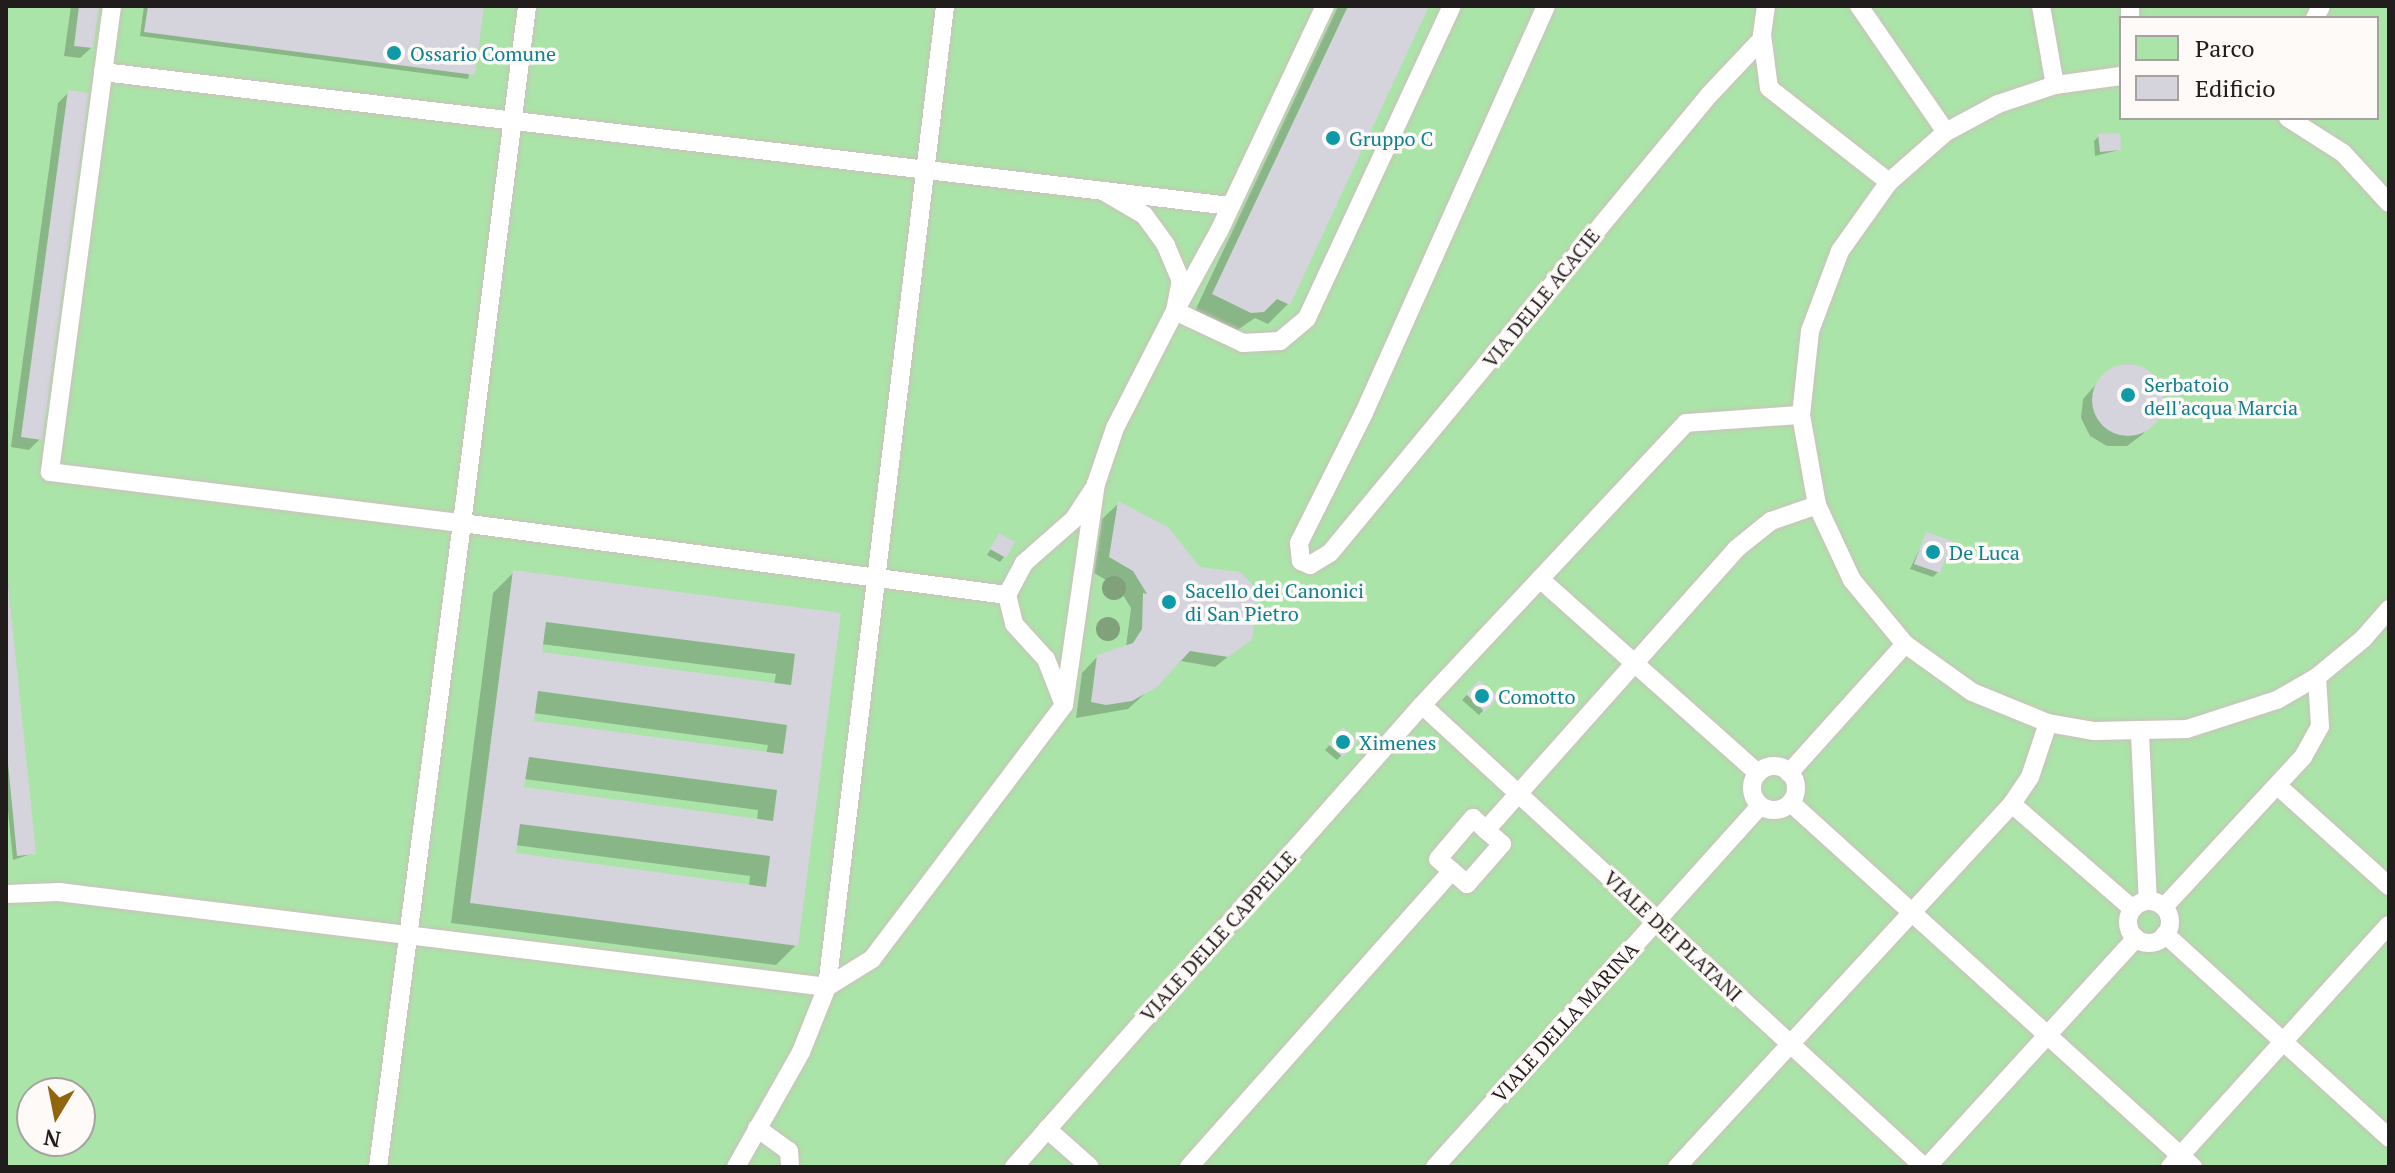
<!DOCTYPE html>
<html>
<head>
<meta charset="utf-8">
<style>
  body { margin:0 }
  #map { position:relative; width:2395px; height:1173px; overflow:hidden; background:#f5ebe6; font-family:"PT Serif",serif }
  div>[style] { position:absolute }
  .green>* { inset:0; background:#abe4a8 }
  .shadow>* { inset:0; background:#0003 }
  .building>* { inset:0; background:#d5d3dc }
  .round { border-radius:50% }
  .roads { filter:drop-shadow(0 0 2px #cac1bc) drop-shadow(0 0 2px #cac1bc) }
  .service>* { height:18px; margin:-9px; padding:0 9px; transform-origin:9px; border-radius:9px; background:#fff }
  .service>.ring { margin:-9px; padding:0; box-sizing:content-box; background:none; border:18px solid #fff; border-radius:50% }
  .trees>* { width:24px; height:24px; margin:-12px; border-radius:50%; background:#80a17a }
  .dots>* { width:22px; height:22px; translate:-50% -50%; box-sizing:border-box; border:4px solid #fefaf8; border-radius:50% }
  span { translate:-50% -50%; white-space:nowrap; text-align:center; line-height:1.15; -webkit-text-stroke:7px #fefaf8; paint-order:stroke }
  .culture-label { font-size:20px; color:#0d838f }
  .left { translate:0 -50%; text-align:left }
  .street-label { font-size:20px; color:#211d1c }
  .frame { position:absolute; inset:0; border:8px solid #211d1c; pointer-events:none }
  .legend { position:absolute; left:2119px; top:16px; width:260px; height:104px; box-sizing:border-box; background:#fefaf8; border:2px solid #a6a2a0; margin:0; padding:10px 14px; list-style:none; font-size:24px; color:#211d1c }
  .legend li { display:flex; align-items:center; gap:16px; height:40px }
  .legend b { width:40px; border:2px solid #a6a2a0 }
  .north { position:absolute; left:16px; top:1077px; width:80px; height:80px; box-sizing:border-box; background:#fefaf8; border:2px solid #a6a2a0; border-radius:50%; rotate:190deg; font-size:22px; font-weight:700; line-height:32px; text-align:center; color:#211d1c }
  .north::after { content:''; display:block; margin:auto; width:28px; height:36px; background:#91650e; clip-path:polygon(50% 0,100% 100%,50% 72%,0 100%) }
</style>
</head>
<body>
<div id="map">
  <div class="green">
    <i style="clip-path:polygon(evenodd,6px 6px,2389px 6px,2389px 1167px,6px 1167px,6px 6px,2121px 18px,2377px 18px,2377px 118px,2121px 118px,2121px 18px,6px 6px,32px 1093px,80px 1093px,80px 1141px,32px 1141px,32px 1093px)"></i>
  </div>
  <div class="shadow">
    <i style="clip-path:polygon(71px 6px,97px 6px,91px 48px,80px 58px,64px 56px)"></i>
    <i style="clip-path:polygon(144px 6px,482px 6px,468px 79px,140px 36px)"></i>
    <i style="clip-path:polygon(1338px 6px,1427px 6px,1288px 304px,1268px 324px,1255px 318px,1233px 333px,1193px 315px)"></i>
    <i style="clip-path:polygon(69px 92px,40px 439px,29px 450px,11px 447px,58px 103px)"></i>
    <i style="clip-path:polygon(2099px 136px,2119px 150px,2095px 156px,2094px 141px)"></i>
    <i style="clip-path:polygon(2127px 366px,2145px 371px,2159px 385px,2162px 404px,2143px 434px,2127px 446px,2107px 446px,2090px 436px,2081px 418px,2083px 399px,2107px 372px)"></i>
    <i style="clip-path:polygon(1118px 504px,1250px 639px,1215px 667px,1181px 661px,1128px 709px,1076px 718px,1082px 673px,1098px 656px,1126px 647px,1131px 608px,1118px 587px,1094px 573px,1102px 519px)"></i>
    <i style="clip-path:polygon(1927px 534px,1938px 572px,1933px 577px,1910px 569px)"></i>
    <i style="clip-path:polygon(999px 536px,1004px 557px,1000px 562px,987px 555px)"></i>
    <i style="clip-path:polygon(6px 560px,34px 853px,13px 860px,6px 792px)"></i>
    <i style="clip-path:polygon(evenodd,514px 572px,839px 615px,796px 945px,776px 965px,451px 923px,493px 593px,514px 572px,541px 644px,776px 674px,774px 685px,540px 653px,541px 644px,514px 572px,533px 713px,768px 745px,766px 754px,532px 723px,533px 713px,514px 572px,524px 779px,758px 810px,757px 820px,522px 788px,524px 779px,514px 572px,515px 845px,750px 876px,749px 886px,514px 854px,515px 845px)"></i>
    <i style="clip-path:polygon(1479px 682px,1495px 697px,1479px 715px,1462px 700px)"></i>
    <i style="clip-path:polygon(1343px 730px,1355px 741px,1337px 760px,1325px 750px)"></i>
  </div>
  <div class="building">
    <i style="clip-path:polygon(79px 6px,99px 6px,93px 48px,74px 46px)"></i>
    <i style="clip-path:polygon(148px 6px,484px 6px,475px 75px,144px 32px)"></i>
    <i style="clip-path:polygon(1348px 6px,1429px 6px,1290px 305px,1277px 299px,1264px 312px,1251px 313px,1212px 294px)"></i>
    <i style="clip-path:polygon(68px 90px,89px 93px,42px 440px,21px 437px)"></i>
    <i style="clip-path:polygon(2120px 133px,2121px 150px,2100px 152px,2098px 134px)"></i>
    <i class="round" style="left:2092px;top:364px;width:72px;height:72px"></i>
    <i style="clip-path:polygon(1118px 501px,1168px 527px,1200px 567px,1240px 572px,1258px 590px,1252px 640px,1228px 657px,1190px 651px,1157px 687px,1132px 701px,1106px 705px,1091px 702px,1097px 655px,1133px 643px,1142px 629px,1143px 593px,1147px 594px,1133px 571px,1109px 557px)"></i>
    <i style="clip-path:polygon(1926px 532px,1952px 541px,1940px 573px,1914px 564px)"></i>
    <i style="clip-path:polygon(999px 533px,1015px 542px,1006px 558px,990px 549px)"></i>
    <i style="clip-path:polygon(6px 562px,36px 854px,17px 856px,6px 743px)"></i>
    <i style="clip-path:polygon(evenodd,513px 570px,841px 613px,798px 946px,470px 903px,513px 570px,546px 622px,795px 654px,791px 685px,542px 652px,546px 622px,513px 570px,538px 691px,787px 725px,783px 754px,534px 721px,538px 691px,513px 570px,529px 757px,777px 790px,773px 821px,524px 787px,529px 757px,513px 570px,520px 824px,770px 856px,766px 887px,516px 853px,520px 824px)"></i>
    <i style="clip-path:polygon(1479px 680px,1498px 697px,1485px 712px,1466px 694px)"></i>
    <i style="clip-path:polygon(1343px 727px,1358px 741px,1343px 757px,1328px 744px)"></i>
  </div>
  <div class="roads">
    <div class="service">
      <i style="left:112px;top:6px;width:470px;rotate:97.6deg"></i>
      <i style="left:50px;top:472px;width:415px;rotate:7.1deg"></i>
      <i style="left:462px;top:523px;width:521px;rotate:-82.83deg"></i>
      <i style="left:1325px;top:6px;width:249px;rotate:115.2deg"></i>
      <i style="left:1219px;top:231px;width:91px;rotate:118.8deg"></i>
      <i style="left:1175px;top:311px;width:75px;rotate:25.2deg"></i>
      <i style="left:1243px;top:343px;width:37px;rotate:-3deg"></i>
      <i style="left:1280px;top:341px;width:35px;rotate:-40deg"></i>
      <i style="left:1307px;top:318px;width:344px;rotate:-65.1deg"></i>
      <i style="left:1546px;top:6px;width:446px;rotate:114.1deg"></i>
      <i style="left:1364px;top:413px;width:145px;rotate:116.6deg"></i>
      <i style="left:1299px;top:543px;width:18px;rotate:84deg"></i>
      <i style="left:1301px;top:561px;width:10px;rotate:24deg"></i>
      <i style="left:1310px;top:565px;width:23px;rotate:-31deg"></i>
      <i style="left:1330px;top:553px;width:594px;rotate:-50.39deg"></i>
      <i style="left:1709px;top:95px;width:77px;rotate:-46.6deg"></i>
      <i style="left:1766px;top:6px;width:29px;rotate:98deg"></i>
      <i style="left:1762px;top:35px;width:53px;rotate:82.5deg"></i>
      <i style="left:1769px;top:88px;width:152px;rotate:38.1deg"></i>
      <i style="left:1859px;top:6px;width:153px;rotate:55.4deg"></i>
      <i style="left:2041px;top:6px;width:80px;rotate:80deg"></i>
      <i style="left:2130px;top:6px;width:12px;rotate:90deg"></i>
      <i style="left:2315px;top:18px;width:13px;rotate:-63deg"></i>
      <i style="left:103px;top:72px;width:1135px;rotate:6.78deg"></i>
      <i style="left:2121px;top:76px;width:67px;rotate:172.2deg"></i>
      <i style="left:2055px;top:85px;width:60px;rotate:161.6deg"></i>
      <i style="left:1998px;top:104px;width:59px;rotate:151.7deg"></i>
      <i style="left:1946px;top:132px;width:76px;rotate:138.7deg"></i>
      <i style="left:1889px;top:182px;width:85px;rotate:125.4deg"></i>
      <i style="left:1840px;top:251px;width:85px;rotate:110.6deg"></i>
      <i style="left:1810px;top:331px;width:84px;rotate:96.1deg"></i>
      <i style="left:1801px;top:415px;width:91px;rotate:79.9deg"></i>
      <i style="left:1817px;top:505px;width:83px;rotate:65deg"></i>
      <i style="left:1852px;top:580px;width:83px;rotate:50.4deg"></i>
      <i style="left:1905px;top:644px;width:82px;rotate:35.6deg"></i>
      <i style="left:1972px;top:692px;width:82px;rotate:22.2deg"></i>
      <i style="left:2048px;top:723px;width:47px;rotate:9.9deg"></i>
      <i style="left:2094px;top:731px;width:93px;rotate:-1.2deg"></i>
      <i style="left:2187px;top:729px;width:95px;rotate:-17.9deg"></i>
      <i style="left:2277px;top:700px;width:46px;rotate:-29.9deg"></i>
      <i style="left:2317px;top:677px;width:60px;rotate:-39.6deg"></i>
      <i style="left:2363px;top:639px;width:40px;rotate:-49deg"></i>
      <i style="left:2288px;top:118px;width:65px;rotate:32.5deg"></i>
      <i style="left:2343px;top:153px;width:68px;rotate:47.4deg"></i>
      <i style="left:1540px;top:579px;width:292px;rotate:41.7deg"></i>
      <i style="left:1007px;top:595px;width:36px;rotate:-62deg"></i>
      <i style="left:1024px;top:563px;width:67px;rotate:-41.3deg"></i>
      <i style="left:1074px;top:519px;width:35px;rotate:-57deg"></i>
      <i style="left:1422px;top:705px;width:682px;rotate:42.62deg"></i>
      <i style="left:2048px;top:723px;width:57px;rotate:108.4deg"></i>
      <i style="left:2030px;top:777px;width:32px;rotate:124deg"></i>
      <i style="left:2012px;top:804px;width:160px;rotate:41deg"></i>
      <i style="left:2140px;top:734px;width:167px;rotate:87.3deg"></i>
      <i class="ring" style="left:1752px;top:766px;width:26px;height:26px"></i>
      <i style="left:1789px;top:773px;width:173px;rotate:-48deg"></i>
      <i style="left:2279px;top:787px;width:148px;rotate:42deg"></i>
      <i style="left:1791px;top:803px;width:542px;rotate:42.16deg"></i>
      <i style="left:1452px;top:871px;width:18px;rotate:-139deg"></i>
      <i style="left:1438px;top:859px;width:54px;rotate:-49.5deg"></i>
      <i style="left:1473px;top:818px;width:18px;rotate:43deg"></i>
      <i style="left:6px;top:894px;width:53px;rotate:-2.2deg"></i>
      <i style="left:59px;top:892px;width:774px;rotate:7.05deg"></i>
      <i style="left:827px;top:987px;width:988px;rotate:-83.14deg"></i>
      <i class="ring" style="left:2128px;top:901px;width:24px;height:24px"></i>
      <i style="left:2164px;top:907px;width:205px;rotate:-47.2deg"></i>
      <i style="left:2303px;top:757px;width:35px;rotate:-61deg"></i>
      <i style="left:2320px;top:726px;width:49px;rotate:-93.5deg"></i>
      <i style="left:2165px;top:934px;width:303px;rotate:42.3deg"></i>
      <i style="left:757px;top:1128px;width:39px;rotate:36deg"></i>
      <i style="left:789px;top:1151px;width:16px;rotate:86deg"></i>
      <i style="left:1047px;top:1129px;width:57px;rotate:41.5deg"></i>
      <i style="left:378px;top:1167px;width:649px;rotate:-82.57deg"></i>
      <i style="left:462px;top:523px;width:550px;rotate:7.53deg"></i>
      <i style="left:1007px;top:595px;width:30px;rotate:76deg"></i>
      <i style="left:1014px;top:624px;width:47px;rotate:47.6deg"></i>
      <i style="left:1046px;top:659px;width:49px;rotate:68.6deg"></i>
      <i style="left:1064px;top:705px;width:223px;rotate:-81.8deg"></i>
      <i style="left:1096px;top:484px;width:59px;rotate:-71.3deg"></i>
      <i style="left:1115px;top:428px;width:131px;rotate:-62.9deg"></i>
      <i style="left:1175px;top:311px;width:31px;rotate:-79deg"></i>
      <i style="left:1181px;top:281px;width:39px;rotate:-113deg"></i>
      <i style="left:1166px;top:245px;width:37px;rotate:-126deg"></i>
      <i style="left:1144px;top:215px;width:48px;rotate:-149.7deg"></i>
      <i style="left:736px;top:1167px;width:132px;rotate:-60.5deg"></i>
      <i style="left:801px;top:1052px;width:70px;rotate:-68.2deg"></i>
      <i style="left:827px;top:987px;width:53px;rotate:-31.9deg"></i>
      <i style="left:872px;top:959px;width:318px;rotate:-52.9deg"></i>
      <i style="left:1014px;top:1167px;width:616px;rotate:-48.55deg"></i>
      <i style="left:1422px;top:705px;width:386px;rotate:-46.9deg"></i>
      <i style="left:1686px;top:423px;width:115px;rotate:-4deg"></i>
      <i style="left:1189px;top:1167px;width:396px;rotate:-48.4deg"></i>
      <i style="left:1452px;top:871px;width:20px;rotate:41deg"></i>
      <i style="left:1467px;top:884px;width:53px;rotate:-48.8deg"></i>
      <i style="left:1502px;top:844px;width:21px;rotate:-139deg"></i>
      <i style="left:1486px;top:830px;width:376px;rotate:-48.3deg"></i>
      <i style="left:1736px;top:549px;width:45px;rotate:-38.7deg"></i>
      <i style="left:1771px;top:521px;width:49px;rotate:-19.2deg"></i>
      <i style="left:1435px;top:1167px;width:486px;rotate:-48deg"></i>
      <i style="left:1677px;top:1167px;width:494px;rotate:-47.3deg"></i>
      <i style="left:1927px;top:1167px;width:310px;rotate:-47.6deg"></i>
      <i style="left:2170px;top:1167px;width:326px;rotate:-47.9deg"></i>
    </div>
  </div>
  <div class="trees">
    <i style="left:1114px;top:588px"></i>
    <i style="left:1108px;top:629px"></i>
  </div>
  <div class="dots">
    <i style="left:394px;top:53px;background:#0f9aa8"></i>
    <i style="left:1333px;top:138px;background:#0f9aa8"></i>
    <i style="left:2128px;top:395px;background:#0f9aa8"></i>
    <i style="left:1933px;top:552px;background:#0f9aa8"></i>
    <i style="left:1169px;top:602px;background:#0f9aa8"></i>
    <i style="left:1482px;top:696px;background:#0f9aa8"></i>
    <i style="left:1343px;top:742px;background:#0f9aa8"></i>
  </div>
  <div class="culture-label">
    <span class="left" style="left:410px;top:53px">Ossario Comune</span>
    <span class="left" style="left:1349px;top:138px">Gruppo C</span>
    <span class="left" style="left:2144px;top:396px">Serbatoio<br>dell'acqua Marcia</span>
    <span class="left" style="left:1949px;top:552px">De Luca</span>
    <span class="left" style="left:1185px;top:602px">Sacello dei Canonici<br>di San Pietro</span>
    <span class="left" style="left:1498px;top:696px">Comotto</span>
    <span class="left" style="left:1359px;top:742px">Ximenes</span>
  </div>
  <div class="street-label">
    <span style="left:1541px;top:298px;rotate:-51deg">VIA DELLE ACACIE</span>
    <span style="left:1218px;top:936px;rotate:-48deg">VIALE DELLE CAPPELLE</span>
    <span style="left:1673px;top:936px;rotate:43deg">VIALE DEI PLATANI</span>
    <span style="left:1565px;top:1022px;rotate:-48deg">VIALE DELLA MARINA</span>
  </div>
  <div class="frame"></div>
  <ul class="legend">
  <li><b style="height:22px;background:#abe4a8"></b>Parco</li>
  <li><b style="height:22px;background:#d5d3dc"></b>Edificio</li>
  </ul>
  <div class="north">N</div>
</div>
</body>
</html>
